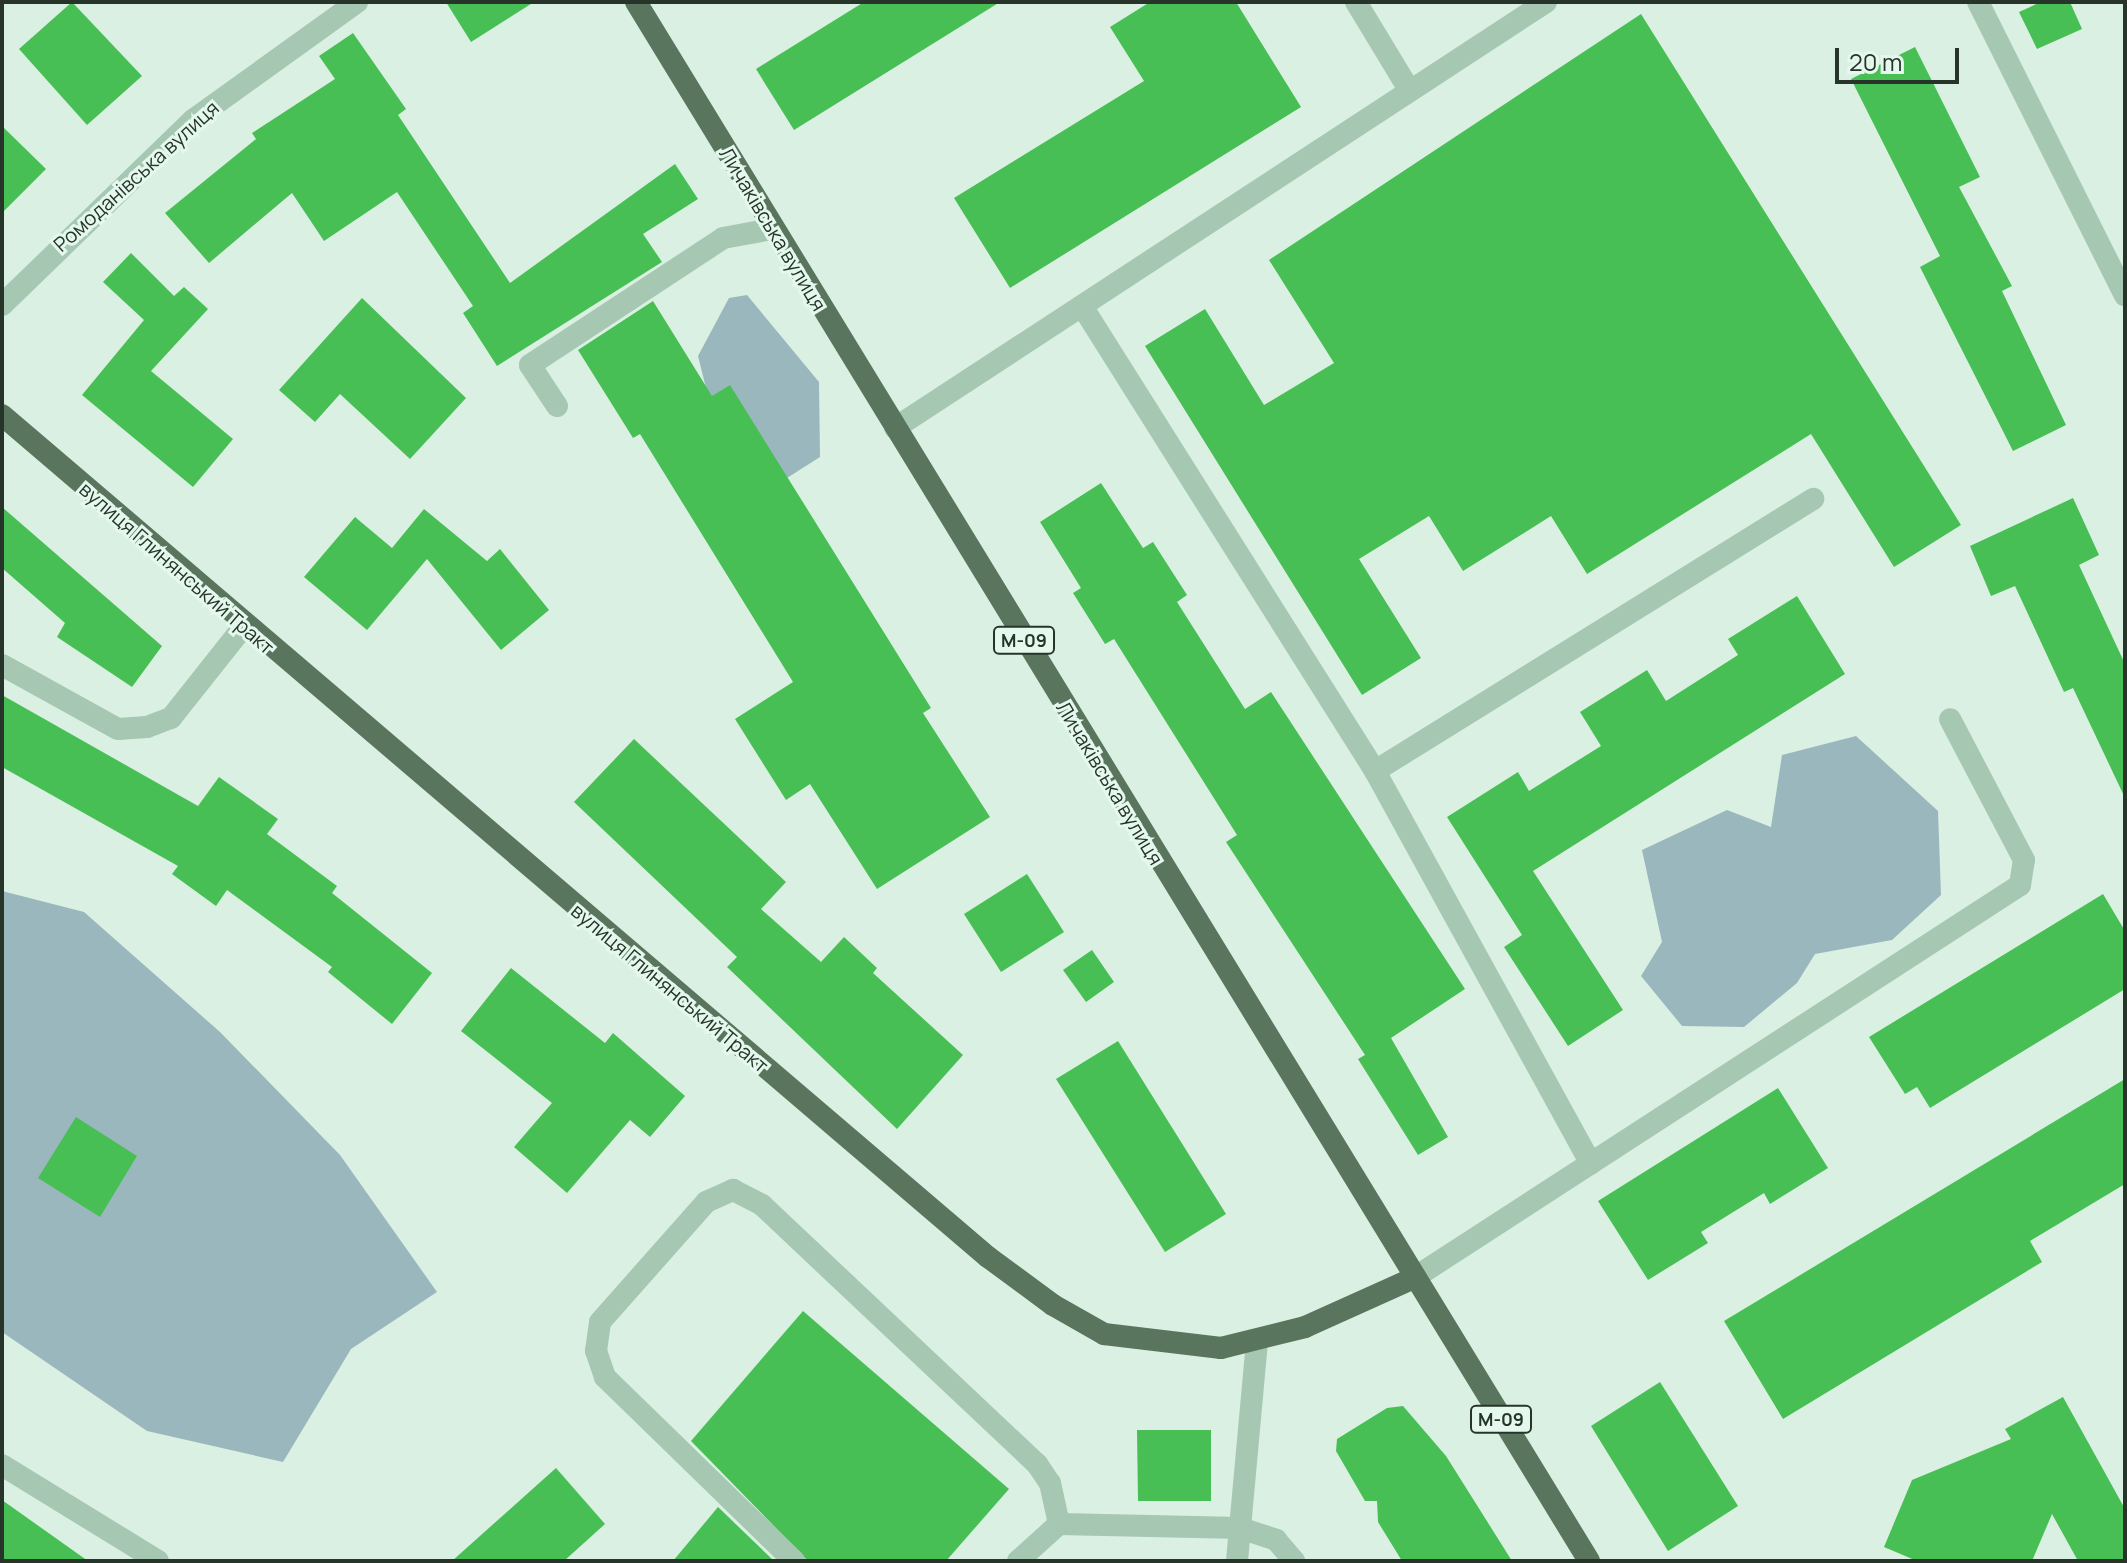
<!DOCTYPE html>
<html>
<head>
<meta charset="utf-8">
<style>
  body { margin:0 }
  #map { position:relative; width:2127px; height:1563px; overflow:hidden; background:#daf0e2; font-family:Manrope,sans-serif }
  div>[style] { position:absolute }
  .green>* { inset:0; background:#9bb7be }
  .building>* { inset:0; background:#48bf54 }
  .service>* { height:22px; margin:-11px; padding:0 11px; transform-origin:11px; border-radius:11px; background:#a6c7b1 }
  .minor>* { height:22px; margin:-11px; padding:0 11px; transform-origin:11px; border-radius:11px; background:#a6c7b1 }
  .primary>* { height:22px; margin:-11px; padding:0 11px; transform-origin:11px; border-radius:11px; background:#59755e }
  span { translate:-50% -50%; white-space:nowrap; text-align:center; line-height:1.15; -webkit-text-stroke:6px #e5f8ed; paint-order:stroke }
  .shield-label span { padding:2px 6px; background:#e5f8ed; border:2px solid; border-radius:6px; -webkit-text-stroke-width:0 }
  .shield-label { font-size:18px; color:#273429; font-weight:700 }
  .street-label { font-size:20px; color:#273429 }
  .frame { position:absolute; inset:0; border:4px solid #273429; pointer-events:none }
  .scale { position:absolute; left:1835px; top:48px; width:124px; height:36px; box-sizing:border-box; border:4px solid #273429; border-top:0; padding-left:10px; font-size:24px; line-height:28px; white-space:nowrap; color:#273429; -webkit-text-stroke:6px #e5f8ed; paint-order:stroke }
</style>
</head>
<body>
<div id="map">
  <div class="green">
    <i style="clip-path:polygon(747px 295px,819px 382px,820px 457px,776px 485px,706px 388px,698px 356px,729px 298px)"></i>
    <i style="clip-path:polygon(1856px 736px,1938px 811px,1941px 895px,1892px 940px,1815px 954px,1797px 983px,1744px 1027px,1682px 1026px,1641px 976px,1662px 942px,1642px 850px,1727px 810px,1771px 827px,1782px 755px)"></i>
    <i style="clip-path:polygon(2px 891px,84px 912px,220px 1032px,340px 1155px,437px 1292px,351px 1349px,283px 1462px,147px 1431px,2px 1332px)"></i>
  </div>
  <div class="building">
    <i style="clip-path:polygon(72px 2px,142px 76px,87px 125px,19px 49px)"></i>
    <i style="clip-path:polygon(446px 2px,534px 2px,471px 42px)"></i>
    <i style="clip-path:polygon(864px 2px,1000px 2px,794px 130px,756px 69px)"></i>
    <i style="clip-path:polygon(1150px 2px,1236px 2px,1301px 107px,1010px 288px,954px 198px,1144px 81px,1110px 27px)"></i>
    <i style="clip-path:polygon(2041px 2px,2070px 2px,2082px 29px,2037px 49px,2019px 12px)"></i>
    <i style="clip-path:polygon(1641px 14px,1961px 525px,1894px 567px,1811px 434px,1587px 574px,1551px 516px,1463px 571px,1429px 516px,1359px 559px,1421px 658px,1362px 695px,1145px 346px,1205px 309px,1264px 405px,1334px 363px,1269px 260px)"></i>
    <i style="clip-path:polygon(353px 33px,406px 109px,398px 115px,510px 283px,675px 164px,698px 199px,643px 234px,662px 262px,497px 366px,463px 313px,473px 306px,397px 192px,324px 241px,292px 193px,209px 263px,165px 213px,256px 139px,252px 133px,335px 79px,319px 56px)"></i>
    <i style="clip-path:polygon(1915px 47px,1980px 177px,1959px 187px,2012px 286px,2002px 291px,2066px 425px,2013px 451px,1920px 267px,1940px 256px,1851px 79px)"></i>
    <i style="clip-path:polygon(2px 126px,46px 169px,2px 213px)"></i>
    <i style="clip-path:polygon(131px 253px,174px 296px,184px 287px,208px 309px,151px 371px,233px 439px,193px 487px,82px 395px,144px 320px,103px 282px)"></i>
    <i style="clip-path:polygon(362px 298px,466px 398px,410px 459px,340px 394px,315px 422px,279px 390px)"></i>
    <i style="clip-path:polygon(653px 301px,712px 396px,730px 385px,931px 708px,923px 713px,990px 817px,877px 889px,810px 784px,786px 800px,735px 719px,793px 682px,640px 434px,633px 438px,578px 350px)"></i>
    <i style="clip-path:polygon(1101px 483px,1143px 548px,1153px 542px,1187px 595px,1177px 602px,1245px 709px,1271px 692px,1465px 989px,1391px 1038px,1448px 1137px,1418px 1155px,1358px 1059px,1365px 1055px,1226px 842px,1237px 835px,1114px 639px,1105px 644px,1073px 593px,1081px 588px,1040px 522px)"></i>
    <i style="clip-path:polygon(2073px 498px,2099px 555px,2079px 565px,2125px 664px,2125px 798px,2073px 688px,2064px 692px,2015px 586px,1991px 596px,1970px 546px)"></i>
    <i style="clip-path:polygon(2px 507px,162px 646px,132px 687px,57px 637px,65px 623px,2px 568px)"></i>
    <i style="clip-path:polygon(424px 509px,487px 561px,500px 549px,549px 610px,501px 650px,427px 559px,367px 630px,304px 577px,355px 517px,392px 548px)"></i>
    <i style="clip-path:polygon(1797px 596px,1845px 674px,1533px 871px,1623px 1010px,1568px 1046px,1504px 947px,1522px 935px,1447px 817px,1518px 772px,1529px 791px,1601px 746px,1580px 712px,1647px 670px,1666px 701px,1738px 655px,1728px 639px)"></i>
    <i style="clip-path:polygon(2px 695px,198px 806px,219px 777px,278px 819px,267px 834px,337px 886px,332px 893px,432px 973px,392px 1024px,328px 972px,332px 967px,227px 890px,216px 906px,172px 874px,178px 866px,2px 767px)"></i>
    <i style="clip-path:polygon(634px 739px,786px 882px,761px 909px,821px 962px,844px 937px,877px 968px,873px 973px,963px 1055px,897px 1129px,727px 967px,737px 957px,574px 802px)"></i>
    <i style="clip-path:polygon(1027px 874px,1064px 932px,1001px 972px,964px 914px)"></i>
    <i style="clip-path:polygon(2103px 894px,2125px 931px,2125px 989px,1930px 1108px,1917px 1087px,1905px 1094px,1869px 1037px)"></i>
    <i style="clip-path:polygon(1092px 950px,1114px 982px,1086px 1002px,1063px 970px)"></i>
    <i style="clip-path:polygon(511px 968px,605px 1043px,613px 1033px,685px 1096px,650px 1137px,630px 1120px,567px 1193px,514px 1147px,552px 1103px,461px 1031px)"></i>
    <i style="clip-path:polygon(1118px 1041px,1226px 1214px,1165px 1252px,1056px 1079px)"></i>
    <i style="clip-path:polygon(2125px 1079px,2125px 1184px,2030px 1241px,2042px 1262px,1783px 1419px,1724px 1321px)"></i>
    <i style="clip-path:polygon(1778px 1088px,1828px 1168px,1770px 1204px,1764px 1193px,1701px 1232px,1708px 1243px,1648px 1280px,1598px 1201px)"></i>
    <i style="clip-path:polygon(76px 1117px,137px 1156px,100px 1217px,38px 1178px)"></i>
    <i style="clip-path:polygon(803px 1311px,1009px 1489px,946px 1561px,808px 1561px,691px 1441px)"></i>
    <i style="clip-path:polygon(1660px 1382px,1738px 1506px,1668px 1551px,1591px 1426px)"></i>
    <i style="clip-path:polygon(2063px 1397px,2125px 1509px,2125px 1561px,2078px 1561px,2052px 1514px,2032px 1561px,1917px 1561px,1884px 1547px,1912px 1480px,2011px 1439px,2005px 1429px)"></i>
    <i style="clip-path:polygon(1403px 1406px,1446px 1456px,1512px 1561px,1402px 1561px,1378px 1522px,1377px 1501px,1365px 1501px,1336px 1451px,1337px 1439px,1387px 1408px)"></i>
    <i style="clip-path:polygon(1137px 1430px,1211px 1430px,1211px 1501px,1138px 1501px)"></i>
    <i style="clip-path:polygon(556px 1468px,605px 1524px,564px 1561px,452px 1561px)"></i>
    <i style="clip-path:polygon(2px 1500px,88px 1561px,2px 1561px)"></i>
    <i style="clip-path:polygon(718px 1507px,774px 1561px,673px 1561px)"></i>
  </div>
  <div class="service">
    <i style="left:1356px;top:2px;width:104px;rotate:58.8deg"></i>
    <i style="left:1082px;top:306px;width:550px;rotate:57.78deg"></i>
    <i style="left:1375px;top:771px;width:516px;rotate:-31.84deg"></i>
    <i style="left:557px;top:406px;width:49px;rotate:-123.4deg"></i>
    <i style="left:530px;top:365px;width:231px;rotate:-33.3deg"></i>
    <i style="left:723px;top:238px;width:50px;rotate:-10.4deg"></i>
    <i style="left:895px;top:428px;width:778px;rotate:-33.2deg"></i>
    <i style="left:1375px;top:771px;width:448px;rotate:61.2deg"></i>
    <i style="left:1414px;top:1278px;width:722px;rotate:-32.96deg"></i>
    <i style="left:2020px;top:885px;width:25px;rotate:-81deg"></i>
    <i style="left:2024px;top:860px;width:159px;rotate:-117.7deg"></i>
    <i style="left:2px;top:1465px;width:183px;rotate:31.6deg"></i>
    <i style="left:1059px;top:1524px;width:181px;rotate:1.3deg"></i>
    <i style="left:1240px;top:1528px;width:38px;rotate:18deg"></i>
    <i style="left:1276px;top:1540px;width:28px;rotate:49deg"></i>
    <i style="left:794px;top:1561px;width:264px;rotate:-135.8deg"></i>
    <i style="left:605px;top:1377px;width:28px;rotate:-109deg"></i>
    <i style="left:596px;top:1351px;width:29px;rotate:-82deg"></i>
    <i style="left:600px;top:1322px;width:160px;rotate:-48.5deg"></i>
    <i style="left:706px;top:1202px;width:30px;rotate:-24deg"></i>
    <i style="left:733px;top:1190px;width:33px;rotate:27deg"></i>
    <i style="left:762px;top:1205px;width:378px;rotate:43.3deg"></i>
    <i style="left:1037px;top:1464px;width:23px;rotate:56deg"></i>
    <i style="left:1050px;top:1483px;width:42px;rotate:77.6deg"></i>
    <i style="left:1018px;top:1561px;width:55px;rotate:-42.1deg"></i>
  </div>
  <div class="minor">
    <i style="left:1978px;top:2px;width:328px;rotate:63.4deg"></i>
    <i style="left:2px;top:305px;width:266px;rotate:-44.1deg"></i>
    <i style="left:193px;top:120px;width:202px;rotate:-35.7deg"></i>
    <i style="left:2px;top:665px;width:132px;rotate:28.9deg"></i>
    <i style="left:118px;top:729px;width:29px;rotate:-4deg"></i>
    <i style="left:147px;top:727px;width:26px;rotate:-21deg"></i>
    <i style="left:171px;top:718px;width:117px;rotate:-51.6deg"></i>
    <i style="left:1237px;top:1561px;width:221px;rotate:-84.8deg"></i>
  </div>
  <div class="primary">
    <i style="left:636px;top:2px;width:1827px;rotate:58.56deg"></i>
    <i style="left:2px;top:415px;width:1297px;rotate:40.5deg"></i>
    <i style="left:988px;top:1257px;width:81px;rotate:36.4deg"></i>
    <i style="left:1053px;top:1305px;width:59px;rotate:29.6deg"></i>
    <i style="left:1104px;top:1334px;width:118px;rotate:6.8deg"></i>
    <i style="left:1221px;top:1348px;width:87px;rotate:-14deg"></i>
    <i style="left:1305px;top:1327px;width:120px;rotate:-24.2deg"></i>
  </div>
  <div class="shield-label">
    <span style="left:1024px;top:640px">М-09</span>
    <span style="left:1501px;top:1419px">М-09</span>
  </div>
  <div class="street-label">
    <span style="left:136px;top:176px;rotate:-42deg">Ромоданівська вулиця</span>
    <span style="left:773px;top:229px;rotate:59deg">Личаківська вулиця</span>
    <span style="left:177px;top:568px;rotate:41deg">вулиця Глинянський Тракт</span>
    <span style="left:1110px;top:783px;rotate:59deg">Личаківська вулиця</span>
    <span style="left:670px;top:988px;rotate:40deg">вулиця Глинянський Тракт</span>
  </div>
  <div class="frame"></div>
  <div class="scale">20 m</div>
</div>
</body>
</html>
